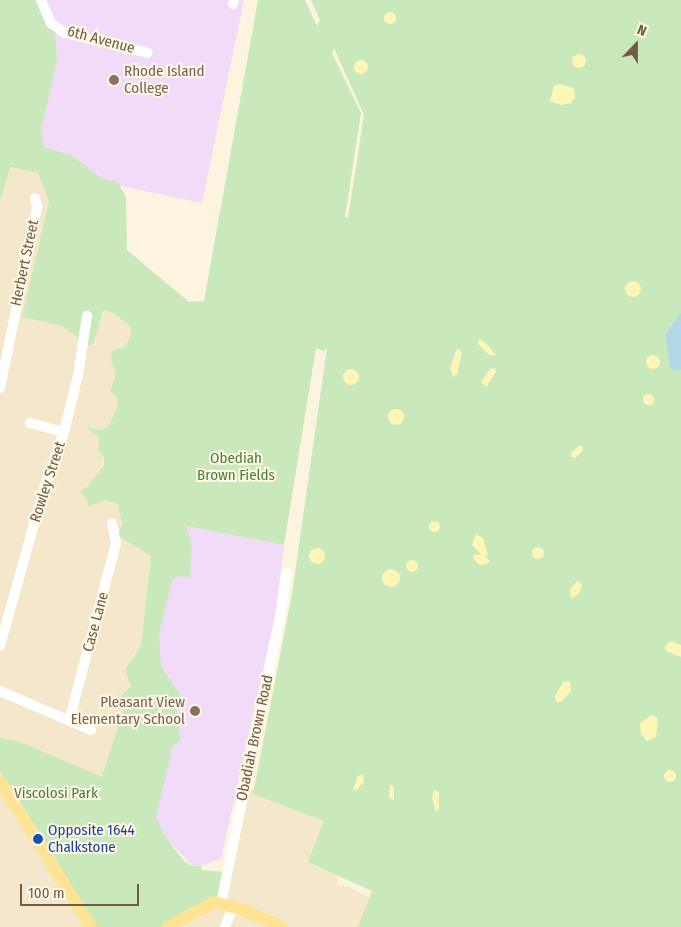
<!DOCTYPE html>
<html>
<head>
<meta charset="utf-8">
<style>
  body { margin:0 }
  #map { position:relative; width:681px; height:927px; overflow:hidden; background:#fcf4de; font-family:"Fira Sans Condensed",sans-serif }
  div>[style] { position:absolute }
  .residential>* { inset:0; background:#f4e7cc }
  .education>* { inset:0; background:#f1dbf8 }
  .green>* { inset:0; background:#c9e9bd }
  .sand>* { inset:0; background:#fdf6b7 }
  .round { border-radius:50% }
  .water>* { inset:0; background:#b3d8e5 }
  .minor>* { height:10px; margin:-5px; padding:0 5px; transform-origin:5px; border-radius:5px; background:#fff }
  .major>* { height:12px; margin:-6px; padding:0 6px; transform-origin:6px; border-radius:6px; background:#fde394 }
  .dots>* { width:14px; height:14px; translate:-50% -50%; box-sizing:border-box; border:2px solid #fff8e4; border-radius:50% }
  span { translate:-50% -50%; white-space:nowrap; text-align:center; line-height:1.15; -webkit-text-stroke:4px #fff8e4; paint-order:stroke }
  .street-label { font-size:15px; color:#725b46 }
  .education-label { font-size:15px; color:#785e54 }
  .left { translate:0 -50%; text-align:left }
  .right { translate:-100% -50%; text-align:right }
  .park-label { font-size:15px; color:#4b7e40 }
  .transit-label { font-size:15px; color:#164399 }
  .north { position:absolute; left:611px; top:20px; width:50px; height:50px; -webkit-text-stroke:4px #fff8e4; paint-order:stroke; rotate:22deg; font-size:14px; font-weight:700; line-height:20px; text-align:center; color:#725b46 }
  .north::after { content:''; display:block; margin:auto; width:18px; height:22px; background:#725b46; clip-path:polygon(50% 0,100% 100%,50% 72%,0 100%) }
  .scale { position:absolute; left:20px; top:884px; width:119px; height:22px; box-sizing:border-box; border:2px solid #725b46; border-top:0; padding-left:6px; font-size:15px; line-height:18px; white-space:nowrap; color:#725b46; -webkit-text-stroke:4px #fff8e4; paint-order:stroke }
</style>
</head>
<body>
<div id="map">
  <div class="residential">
    <i style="clip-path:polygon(9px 167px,38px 173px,49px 201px,22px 317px,62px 326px,88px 346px,94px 343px,103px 310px,112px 312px,130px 326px,131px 334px,125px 347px,112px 351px,116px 374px,110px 391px,117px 397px,118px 405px,109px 426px,101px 430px,87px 427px,99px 437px,98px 450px,104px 456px,100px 473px,87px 487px,117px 503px,122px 523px,118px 536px,151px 556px,141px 645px,130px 660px,131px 686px,100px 784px,85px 816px,90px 927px,0 927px,0 202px)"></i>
    <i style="clip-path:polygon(246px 786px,354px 835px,336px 886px,346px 885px,372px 899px,367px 927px,172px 927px,220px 906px)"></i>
  </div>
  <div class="education">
    <i style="clip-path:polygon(0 0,244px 0,202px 203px,0 161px)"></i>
    <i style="clip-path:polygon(165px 522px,284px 545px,275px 615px,221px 859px,195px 868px,159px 831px,118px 780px)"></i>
  </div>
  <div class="green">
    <i style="clip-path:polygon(evenodd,0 0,42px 0,55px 29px,57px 61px,41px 130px,44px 147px,73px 156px,102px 179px,117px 181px,126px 197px,127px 250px,189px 302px,204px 301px,258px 0,305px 0,317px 26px,320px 20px,311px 0,681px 0,681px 927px,358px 927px,372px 891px,308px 862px,324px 821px,253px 794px,292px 594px,327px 348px,324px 351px,316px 348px,284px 545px,186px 526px,192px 545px,190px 578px,178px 576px,173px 578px,159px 634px,161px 666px,181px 696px,176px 715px,181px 740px,170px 749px,171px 755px,156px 817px,164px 835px,184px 861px,192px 866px,201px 866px,202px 870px,227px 872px,220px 906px,172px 927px,90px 927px,56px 866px,58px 862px,0 771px,0 738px,20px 742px,102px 777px,125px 705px,117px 700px,131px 686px,125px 670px,141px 645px,151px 556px,118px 536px,122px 523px,117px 503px,106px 500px,89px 506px,85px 496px,79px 492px,87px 487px,104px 465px,104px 456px,98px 450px,99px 437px,86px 427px,101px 430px,109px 426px,118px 405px,117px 397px,110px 391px,116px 374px,111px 360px,112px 351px,125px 347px,131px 334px,130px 326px,112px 312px,103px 310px,94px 343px,88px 346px,62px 326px,22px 317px,49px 201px,38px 173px,10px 167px,0 202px,0 0,334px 48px,364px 115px,348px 218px,345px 217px,361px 113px,332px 53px,334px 48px)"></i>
  </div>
  <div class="sand">
    <i class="round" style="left:384px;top:12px;width:12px;height:12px"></i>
    <i class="round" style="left:572px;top:54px;width:14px;height:14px"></i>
    <i class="round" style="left:354px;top:60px;width:14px;height:14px"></i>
    <i style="clip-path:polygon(559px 84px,574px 88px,575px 97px,571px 103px,560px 105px,550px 101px,554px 86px)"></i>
    <i class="round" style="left:625px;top:281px;width:16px;height:16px"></i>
    <i style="clip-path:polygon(479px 339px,486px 343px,496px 355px,489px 355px,478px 344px)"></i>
    <i style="clip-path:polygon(457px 349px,462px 352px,457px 374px,453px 377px,450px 368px)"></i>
    <i class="round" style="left:646px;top:355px;width:14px;height:14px"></i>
    <i class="round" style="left:343px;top:369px;width:16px;height:16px"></i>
    <i style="clip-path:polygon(490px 369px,495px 368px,496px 372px,486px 387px,481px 382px)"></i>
    <i class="round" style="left:642.5px;top:393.5px;width:11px;height:11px"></i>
    <i class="round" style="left:388px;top:409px;width:16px;height:16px"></i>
    <i style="clip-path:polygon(580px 445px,583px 447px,582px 452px,575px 458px,571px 457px,571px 453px)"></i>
    <i class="round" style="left:428.5px;top:520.5px;width:11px;height:11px"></i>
    <i style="clip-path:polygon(476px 534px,483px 538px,488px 555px,485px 556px,490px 561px,487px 564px,480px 565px,473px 558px,474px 554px,482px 555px,472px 545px)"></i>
    <i class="round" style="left:532px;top:547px;width:12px;height:12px"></i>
    <i class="round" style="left:309px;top:548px;width:16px;height:16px"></i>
    <i class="round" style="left:406px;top:560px;width:12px;height:12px"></i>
    <i class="round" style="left:382px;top:569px;width:18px;height:18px"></i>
    <i style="clip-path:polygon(578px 580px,582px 585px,579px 594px,571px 599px,570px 589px)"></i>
    <i style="clip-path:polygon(671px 641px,681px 645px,681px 657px,666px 651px,665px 646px)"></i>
    <i style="clip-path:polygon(570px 681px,571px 691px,561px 702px,556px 702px,555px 696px,563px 682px)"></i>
    <i style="clip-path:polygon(652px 715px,658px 719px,656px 737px,647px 741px,641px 734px,640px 723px)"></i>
    <i class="round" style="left:664px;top:770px;width:12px;height:12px"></i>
    <i style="clip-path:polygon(363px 774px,364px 781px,357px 790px,353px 790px,358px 776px)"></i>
    <i style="clip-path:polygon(390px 784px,394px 787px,394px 800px,389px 798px)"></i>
    <i style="clip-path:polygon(434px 790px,439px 792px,439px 808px,436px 812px,432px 798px)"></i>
  </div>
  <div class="water">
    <i style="clip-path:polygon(681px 313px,681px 369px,678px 371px,671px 369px,665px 335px)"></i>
  </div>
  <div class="minor">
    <i style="left:41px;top:0;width:25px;rotate:67deg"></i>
    <i style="left:51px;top:23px;width:17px;rotate:36deg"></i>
    <i style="left:65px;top:33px;width:85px;rotate:13.5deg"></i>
    <i style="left:233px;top:4px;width:4px;rotate:-76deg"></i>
    <i style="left:0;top:388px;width:185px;rotate:-78.4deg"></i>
    <i style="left:37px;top:207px;width:9px;rotate:-103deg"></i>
    <i style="left:30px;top:423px;width:35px;rotate:15deg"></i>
    <i style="left:0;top:646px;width:164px;rotate:-74.4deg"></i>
    <i style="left:44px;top:488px;width:59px;rotate:-70.3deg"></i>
    <i style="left:64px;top:432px;width:59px;rotate:-76.2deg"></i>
    <i style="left:78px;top:375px;width:60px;rotate:-81.3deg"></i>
    <i style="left:0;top:691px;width:99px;rotate:23.2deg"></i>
    <i style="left:69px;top:721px;width:184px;rotate:-75.2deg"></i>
    <i style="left:116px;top:543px;width:20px;rotate:-101deg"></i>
    <i style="left:221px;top:903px;width:296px;rotate:-78.3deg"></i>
    <i style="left:281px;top:613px;width:41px;rotate:-81.7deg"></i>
    <i style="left:225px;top:927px;width:22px;rotate:-69deg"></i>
  </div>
  <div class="major">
    <i style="left:0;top:781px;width:172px;rotate:58.1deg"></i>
    <i style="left:168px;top:927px;width:52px;rotate:-28.5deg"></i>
    <i style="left:214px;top:902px;width:28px;rotate:15deg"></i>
    <i style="left:241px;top:909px;width:45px;rotate:23.7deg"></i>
  </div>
  <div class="dots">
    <i style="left:114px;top:80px;background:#8d6e63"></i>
    <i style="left:195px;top:711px;background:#8d6e63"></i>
    <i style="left:38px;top:839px;background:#1a4fb4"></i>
  </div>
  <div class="street-label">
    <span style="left:101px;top:40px;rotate:15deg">6th Avenue</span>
    <span style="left:25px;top:263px;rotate:-78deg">Herbert Street</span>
    <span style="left:48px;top:482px;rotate:-72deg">Rowley Street</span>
    <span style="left:96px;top:622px;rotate:-75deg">Case Lane</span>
    <span style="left:255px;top:738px;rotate:-78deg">Obadiah Brown Road</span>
  </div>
  <div class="education-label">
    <span class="left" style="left:124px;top:80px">Rhode Island<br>College</span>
    <span class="right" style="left:185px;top:711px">Pleasant View<br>Elementary School</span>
  </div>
  <div class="park-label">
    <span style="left:236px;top:467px">Obediah<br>Brown Fields</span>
    <span style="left:56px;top:794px">Viscolosi Park</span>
  </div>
  <div class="transit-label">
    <span class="left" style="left:48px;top:839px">Opposite 1644<br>Chalkstone</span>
  </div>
  <div class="north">N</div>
  <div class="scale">100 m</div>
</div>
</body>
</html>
